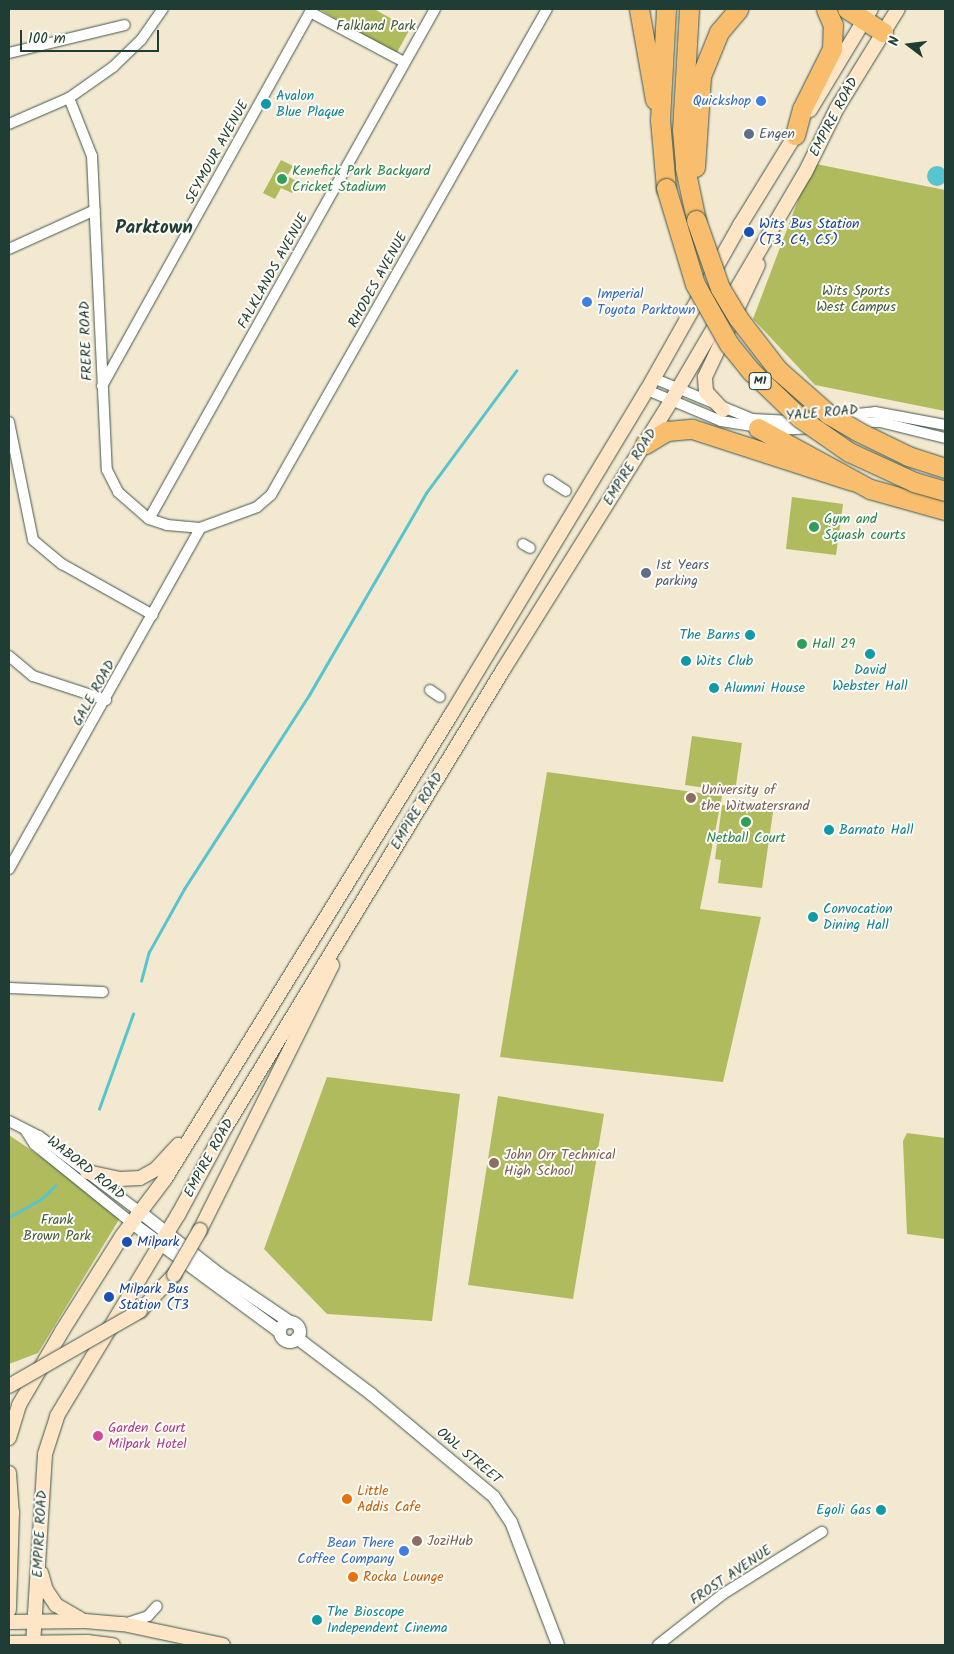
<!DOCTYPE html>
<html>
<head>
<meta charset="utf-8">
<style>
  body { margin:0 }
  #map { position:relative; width:954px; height:1654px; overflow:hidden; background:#f3e9d1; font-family:Kalam,sans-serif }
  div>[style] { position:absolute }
  .green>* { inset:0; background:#afbb5c }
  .water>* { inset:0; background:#57c4ce }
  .round { border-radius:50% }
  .stream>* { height:2.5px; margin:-1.25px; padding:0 1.25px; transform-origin:1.25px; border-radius:1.25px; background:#57c4ce }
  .roads { filter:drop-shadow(0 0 1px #3f574c) drop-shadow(0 0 1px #3f574c) }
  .minor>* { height:10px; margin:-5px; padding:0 5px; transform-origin:5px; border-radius:5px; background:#fff }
  .tertiary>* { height:12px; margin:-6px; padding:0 6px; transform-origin:6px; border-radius:6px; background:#fff }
  .tertiary>.ring { margin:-6px; padding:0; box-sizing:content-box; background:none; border:12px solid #fff; border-radius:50% }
  .secondary>* { height:14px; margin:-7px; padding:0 7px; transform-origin:7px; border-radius:7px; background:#fde5c5 }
  .motorway>* { height:19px; margin:-9.5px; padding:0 9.5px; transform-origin:9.5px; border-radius:9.5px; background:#f9be6d }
  .bridges { filter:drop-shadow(0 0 1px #3f574c) drop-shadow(0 0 1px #3f574c) }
  .secondary-bridge>* { height:14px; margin:-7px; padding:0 7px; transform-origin:7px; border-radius:7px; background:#fde5c5 }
  .motorway-bridge>* { height:19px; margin:-9.5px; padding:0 9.5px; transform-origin:9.5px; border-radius:9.5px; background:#f9be6d }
  .dots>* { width:14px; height:14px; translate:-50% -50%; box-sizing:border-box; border:2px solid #fdfcf7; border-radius:50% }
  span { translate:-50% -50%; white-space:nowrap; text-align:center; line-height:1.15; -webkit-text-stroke:4px #fdfcf7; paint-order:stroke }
  .shield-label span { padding:1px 4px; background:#fdfcf7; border:1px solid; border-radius:4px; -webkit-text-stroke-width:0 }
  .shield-label { font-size:12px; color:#1f3d34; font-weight:700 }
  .park-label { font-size:14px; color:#435c3e }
  .culture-label { font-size:14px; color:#0d838f }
  .left { translate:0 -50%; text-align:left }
  .right { translate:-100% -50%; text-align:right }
  .shop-label { font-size:14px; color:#366cbe }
  .street-label { font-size:14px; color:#1f3d34 }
  .service-label { font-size:14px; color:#4e5e75 }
  .leisure-label { font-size:14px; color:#27864d }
  .transit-label { font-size:14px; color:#164399 }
  .education-label { font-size:14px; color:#785e54 }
  .hotel-label { font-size:14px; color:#b23c85 }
  .food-label { font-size:14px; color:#c56008 }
  .district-label { font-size:19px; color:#1f3d34; font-weight:700 }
  .frame { position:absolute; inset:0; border:10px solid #1f3d34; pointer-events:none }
  .north { position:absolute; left:884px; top:20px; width:50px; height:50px; -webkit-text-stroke:4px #fdfcf7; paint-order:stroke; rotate:285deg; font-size:14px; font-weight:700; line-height:20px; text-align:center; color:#1f3d34 }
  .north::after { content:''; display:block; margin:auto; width:18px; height:22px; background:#1f3d34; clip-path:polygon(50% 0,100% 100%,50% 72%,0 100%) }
  .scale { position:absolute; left:20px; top:30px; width:139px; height:22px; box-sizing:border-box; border:2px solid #1f3d34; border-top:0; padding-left:6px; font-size:15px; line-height:18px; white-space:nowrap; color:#1f3d34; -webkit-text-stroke:4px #fdfcf7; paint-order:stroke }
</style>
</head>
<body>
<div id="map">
  <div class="green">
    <i style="clip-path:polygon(319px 9px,374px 9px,410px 29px,396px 54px)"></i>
    <i style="clip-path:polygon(281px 160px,293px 166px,287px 176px,298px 182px,292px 193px,281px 188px,275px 199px,263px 193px)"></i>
    <i style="clip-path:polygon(816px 164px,945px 190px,945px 411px,815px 385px,753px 319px,800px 195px)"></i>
    <i style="clip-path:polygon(792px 497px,843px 504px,836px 555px,786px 549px)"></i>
    <i style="clip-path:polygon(692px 736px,742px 743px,735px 792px,685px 785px)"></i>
    <i style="clip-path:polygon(547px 772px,722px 796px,700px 909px,761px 917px,723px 1082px,500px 1057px)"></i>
    <i style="clip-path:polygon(722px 805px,773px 812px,762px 888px,718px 883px,721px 860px,715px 859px)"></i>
    <i style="clip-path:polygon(327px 1077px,460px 1094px,432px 1321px,327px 1314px,264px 1249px)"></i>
    <i style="clip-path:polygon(498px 1096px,604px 1114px,573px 1299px,468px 1285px)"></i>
    <i style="clip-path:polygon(907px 1133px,945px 1138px,945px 1239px,907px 1234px,903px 1141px)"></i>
    <i style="clip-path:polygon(9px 1135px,123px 1213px,38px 1353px,9px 1364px)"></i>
  </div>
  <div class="water">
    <i class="round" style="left:927px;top:166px;width:20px;height:20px"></i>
  </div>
  <div class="stream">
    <i style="left:141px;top:981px;width:30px;rotate:-75deg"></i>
    <i style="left:149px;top:952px;width:72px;rotate:-60.9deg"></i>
    <i style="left:184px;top:889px;width:231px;rotate:-57.2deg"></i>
    <i style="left:309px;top:695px;width:233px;rotate:-59.9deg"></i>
    <i style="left:426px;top:493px;width:152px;rotate:-53.6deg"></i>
    <i style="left:99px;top:1109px;width:101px;rotate:-70.3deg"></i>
    <i style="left:9px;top:1217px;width:35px;rotate:-29deg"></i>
    <i style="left:40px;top:1200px;width:21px;rotate:-43deg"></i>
  </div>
  <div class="roads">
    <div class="minor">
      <i style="left:310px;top:12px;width:106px;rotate:28deg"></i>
      <i style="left:9px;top:53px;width:119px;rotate:-13.6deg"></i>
      <i style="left:69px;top:98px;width:62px;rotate:68.4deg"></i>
      <i style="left:92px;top:156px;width:314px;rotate:87.3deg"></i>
      <i style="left:107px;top:470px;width:25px;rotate:63deg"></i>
      <i style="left:118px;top:492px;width:41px;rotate:41.1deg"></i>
      <i style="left:149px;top:519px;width:19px;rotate:18deg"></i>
      <i style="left:167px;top:525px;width:33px;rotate:5deg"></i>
      <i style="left:200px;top:528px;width:61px;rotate:-20.2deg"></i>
      <i style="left:257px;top:507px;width:18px;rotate:-41deg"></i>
      <i style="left:271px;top:495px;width:559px;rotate:-60.41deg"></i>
      <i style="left:9px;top:124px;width:65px;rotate:-23.4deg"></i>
      <i style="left:69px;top:98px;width:54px;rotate:-35.2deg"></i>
      <i style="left:113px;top:67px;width:39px;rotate:-44deg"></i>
      <i style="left:141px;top:40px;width:38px;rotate:-55deg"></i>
      <i style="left:9px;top:249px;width:94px;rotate:-24.4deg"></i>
      <i style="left:653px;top:378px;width:107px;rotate:22.5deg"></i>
      <i style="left:752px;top:419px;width:35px;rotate:3deg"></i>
      <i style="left:787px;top:421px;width:88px;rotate:-5.8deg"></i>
      <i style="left:875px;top:412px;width:71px;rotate:10.5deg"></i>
      <i style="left:102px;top:386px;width:432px;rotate:-60.9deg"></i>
      <i style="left:647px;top:390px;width:80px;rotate:22.7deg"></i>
      <i style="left:721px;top:421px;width:57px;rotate:9.1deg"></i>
      <i style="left:777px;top:430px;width:37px;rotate:-3deg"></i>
      <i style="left:9px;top:422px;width:120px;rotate:78.5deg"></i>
      <i style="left:33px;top:540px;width:38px;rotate:40deg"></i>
      <i style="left:62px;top:564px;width:104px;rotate:29.3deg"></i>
      <i style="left:848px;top:424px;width:32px;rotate:-4deg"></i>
      <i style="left:880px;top:422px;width:67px;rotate:13.8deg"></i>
      <i style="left:549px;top:480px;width:20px;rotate:33deg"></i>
      <i style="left:149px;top:519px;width:585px;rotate:-60.72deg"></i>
      <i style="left:523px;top:544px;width:8px;rotate:30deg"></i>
      <i style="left:9px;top:656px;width:31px;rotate:40deg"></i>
      <i style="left:33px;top:676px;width:77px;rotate:18.2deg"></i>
      <i style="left:430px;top:690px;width:12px;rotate:35deg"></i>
      <i style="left:9px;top:869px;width:391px;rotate:-60.7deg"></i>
      <i style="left:9px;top:988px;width:94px;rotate:2.4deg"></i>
      <i style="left:9px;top:1121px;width:34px;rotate:27deg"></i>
      <i style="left:39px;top:1136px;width:126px;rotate:37deg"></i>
      <i style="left:26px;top:1131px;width:15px;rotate:58deg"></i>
      <i style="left:34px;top:1144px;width:126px;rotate:38.9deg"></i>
      <i style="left:124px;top:1624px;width:25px;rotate:-18deg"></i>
      <i style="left:148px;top:1616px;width:13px;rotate:-48deg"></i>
      <i style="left:658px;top:1645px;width:83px;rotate:-38.1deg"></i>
      <i style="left:723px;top:1594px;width:117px;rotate:-32.1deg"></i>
    </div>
    <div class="tertiary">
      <i style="left:140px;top:1212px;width:100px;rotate:38.1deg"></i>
      <i style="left:219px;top:1274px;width:86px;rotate:34.1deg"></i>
      <i style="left:132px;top:1223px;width:184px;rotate:36.4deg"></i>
      <i class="ring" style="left:280px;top:1322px;width:8px;height:8px"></i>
      <i style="left:297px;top:1338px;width:93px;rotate:37.1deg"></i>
      <i style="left:371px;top:1394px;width:160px;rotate:39.9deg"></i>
      <i style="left:494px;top:1497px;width:30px;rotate:56deg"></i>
      <i style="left:511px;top:1522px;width:132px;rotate:69.1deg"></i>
    </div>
    <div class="secondary">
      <i style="left:810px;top:110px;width:118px;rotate:-58.9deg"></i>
      <i style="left:723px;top:410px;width:25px;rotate:-133deg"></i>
      <i style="left:706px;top:392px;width:15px;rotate:-94deg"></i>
      <i style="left:705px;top:377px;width:124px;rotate:-64.7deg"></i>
      <i style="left:87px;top:1172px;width:34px;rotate:12deg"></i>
      <i style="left:120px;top:1179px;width:20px;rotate:-3deg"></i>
      <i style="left:140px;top:1178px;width:18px;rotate:-29deg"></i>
      <i style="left:156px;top:1169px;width:33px;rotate:-47deg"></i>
      <i style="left:200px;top:1230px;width:296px;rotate:-63.5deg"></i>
      <i style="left:140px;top:1311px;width:50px;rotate:-46.6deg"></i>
      <i style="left:9px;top:1438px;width:34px;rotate:-73deg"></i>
      <i style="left:19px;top:1405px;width:86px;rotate:-59.8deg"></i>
      <i style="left:62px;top:1331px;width:112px;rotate:-57.7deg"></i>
      <i style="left:122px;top:1236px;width:71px;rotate:-53deg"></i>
      <i style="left:165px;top:1179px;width:547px;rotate:-58.37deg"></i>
      <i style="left:452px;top:713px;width:377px;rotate:-58.9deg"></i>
      <i style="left:647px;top:390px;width:189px;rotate:-60.6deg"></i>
      <i style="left:740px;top:225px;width:113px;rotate:-58.4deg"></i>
      <i style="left:9px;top:1473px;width:39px;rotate:86deg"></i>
      <i style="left:12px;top:1512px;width:98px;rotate:91.8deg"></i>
      <i style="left:41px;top:1573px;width:18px;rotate:74deg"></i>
      <i style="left:46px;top:1590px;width:18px;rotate:56deg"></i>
      <i style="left:56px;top:1605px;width:28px;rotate:30deg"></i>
      <i style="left:9px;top:1622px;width:76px;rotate:-0.8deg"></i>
      <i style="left:85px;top:1621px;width:38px;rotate:5deg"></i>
      <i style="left:123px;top:1624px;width:102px;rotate:11.9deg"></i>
      <i style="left:9px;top:1643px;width:78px;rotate:-0.7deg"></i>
      <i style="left:87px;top:1642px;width:26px;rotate:7deg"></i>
      <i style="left:33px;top:1645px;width:191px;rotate:-86.4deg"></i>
      <i style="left:45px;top:1454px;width:40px;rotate:-72deg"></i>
      <i style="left:57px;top:1416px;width:235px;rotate:-59deg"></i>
      <i style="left:178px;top:1215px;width:99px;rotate:-61.6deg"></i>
      <i style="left:225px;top:1128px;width:536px;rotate:-58.74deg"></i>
      <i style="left:503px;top:670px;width:317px;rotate:-58deg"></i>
      <i style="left:671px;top:401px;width:264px;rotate:-59.6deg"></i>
      <i style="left:805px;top:173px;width:72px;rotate:-63.8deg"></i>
      <i style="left:837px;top:108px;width:116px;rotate:-58.4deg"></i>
    </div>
    <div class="motorway">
      <i style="left:639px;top:9px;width:92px;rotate:80deg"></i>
      <i style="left:689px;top:9px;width:121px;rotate:93.3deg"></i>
      <i style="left:682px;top:130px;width:38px;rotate:85deg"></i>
      <i style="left:685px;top:168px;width:53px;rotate:78.1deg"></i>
      <i style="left:847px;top:9px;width:43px;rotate:32.6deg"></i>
      <i style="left:795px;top:135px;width:27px;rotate:-75deg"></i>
      <i style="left:802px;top:109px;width:67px;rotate:-63.4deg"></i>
      <i style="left:832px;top:49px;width:24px;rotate:-88deg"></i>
      <i style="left:833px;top:25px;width:17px;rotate:-114deg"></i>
      <i style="left:695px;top:167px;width:91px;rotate:-86.2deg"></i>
      <i style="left:701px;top:76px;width:48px;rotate:-67.8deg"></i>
      <i style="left:719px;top:32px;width:30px;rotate:-50deg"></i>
      <i style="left:666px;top:188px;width:68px;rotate:-95deg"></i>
      <i style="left:660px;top:120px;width:111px;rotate:-86.9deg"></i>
      <i style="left:758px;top:428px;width:128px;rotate:28.6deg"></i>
      <i style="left:870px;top:489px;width:78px;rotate:15.6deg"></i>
      <i style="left:645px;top:444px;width:26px;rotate:-31deg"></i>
      <i style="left:667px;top:431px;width:25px;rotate:-5deg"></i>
      <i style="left:692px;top:429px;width:169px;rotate:17.9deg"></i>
    </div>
  </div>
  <div class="bridges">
    <div class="secondary-bridge">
      <i style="left:174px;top:1275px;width:52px;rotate:-60deg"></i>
      <i style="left:9px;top:1386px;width:151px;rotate:-29.8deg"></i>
    </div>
    <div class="motorway-bridge">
      <i style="left:666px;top:188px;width:100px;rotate:73.2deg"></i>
      <i style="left:695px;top:284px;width:69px;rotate:60.5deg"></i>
      <i style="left:729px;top:344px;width:36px;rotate:51deg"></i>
      <i style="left:752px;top:372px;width:66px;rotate:43.8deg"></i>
      <i style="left:800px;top:418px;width:60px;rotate:34.8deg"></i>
      <i style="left:849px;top:452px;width:72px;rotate:24.8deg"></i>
      <i style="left:914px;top:482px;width:32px;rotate:16deg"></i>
      <i style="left:696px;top:220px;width:72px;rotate:70.6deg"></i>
      <i style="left:720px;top:288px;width:35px;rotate:59deg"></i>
      <i style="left:738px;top:318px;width:66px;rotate:52.4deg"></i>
      <i style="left:778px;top:370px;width:67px;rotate:41.3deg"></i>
      <i style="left:828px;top:414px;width:34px;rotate:30deg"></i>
      <i style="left:857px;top:431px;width:57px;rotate:26.1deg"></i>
      <i style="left:908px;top:456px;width:39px;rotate:18deg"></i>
    </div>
  </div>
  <div class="dots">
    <i style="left:761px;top:101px;background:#3f7fe0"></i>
    <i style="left:266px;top:104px;background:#0f9aa8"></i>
    <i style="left:749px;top:134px;background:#5c6f8a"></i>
    <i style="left:282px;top:179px;background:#2e9e5b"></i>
    <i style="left:749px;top:232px;background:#1a4fb4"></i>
    <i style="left:587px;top:302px;background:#3f7fe0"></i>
    <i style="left:814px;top:527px;background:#2e9e5b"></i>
    <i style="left:646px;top:573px;background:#5c6f8a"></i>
    <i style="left:750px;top:635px;background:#0f9aa8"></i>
    <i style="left:802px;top:644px;background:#2e9e5b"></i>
    <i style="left:870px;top:654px;background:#0f9aa8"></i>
    <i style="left:686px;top:661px;background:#0f9aa8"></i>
    <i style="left:714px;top:688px;background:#0f9aa8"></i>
    <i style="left:691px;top:798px;background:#8d6e63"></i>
    <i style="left:746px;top:822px;background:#2e9e5b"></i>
    <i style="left:829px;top:830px;background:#0f9aa8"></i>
    <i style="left:813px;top:917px;background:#0f9aa8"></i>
    <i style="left:494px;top:1163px;background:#8d6e63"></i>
    <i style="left:127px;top:1242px;background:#1a4fb4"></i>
    <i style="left:109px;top:1297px;background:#1a4fb4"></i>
    <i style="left:98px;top:1436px;background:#d1479c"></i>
    <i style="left:347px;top:1499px;background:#e8710a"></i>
    <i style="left:881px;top:1510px;background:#0f9aa8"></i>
    <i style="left:417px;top:1541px;background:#8d6e63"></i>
    <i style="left:404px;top:1551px;background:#3f7fe0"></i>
    <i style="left:353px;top:1577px;background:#e8710a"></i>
    <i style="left:317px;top:1620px;background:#0f9aa8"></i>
  </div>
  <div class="shield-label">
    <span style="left:760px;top:381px">M1</span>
  </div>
  <div class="park-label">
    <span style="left:376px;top:26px">Falkland Park</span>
    <span style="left:856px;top:299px">Wits Sports<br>West Campus</span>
    <span style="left:57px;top:1228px">Frank<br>Brown Park</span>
  </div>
  <div class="culture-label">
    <span class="left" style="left:276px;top:104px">Avalon<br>Blue Plaque</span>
    <span class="right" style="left:740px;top:635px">The Barns</span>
    <span class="left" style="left:696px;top:661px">Wits Club</span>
    <span style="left:870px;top:678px">David<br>Webster Hall</span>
    <span class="left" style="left:724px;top:688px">Alumni House</span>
    <span class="left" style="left:839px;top:830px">Barnato Hall</span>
    <span class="left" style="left:823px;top:917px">Convocation<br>Dining Hall</span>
    <span class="right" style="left:871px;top:1510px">Egoli Gas</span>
    <span class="left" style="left:327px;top:1620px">The Bioscope<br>Independent Cinema</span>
  </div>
  <div class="shop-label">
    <span class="right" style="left:751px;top:101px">Quickshop</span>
    <span class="left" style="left:597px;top:302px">Imperial<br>Toyota Parktown</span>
    <span class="right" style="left:394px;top:1551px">Bean There<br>Coffee Company</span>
  </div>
  <div class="street-label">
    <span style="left:834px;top:117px;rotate:-62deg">EMPIRE ROAD</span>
    <span style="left:217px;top:152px;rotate:-61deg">SEYMOUR AVENUE</span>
    <span style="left:273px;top:271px;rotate:-61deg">FALKLANDS AVENUE</span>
    <span style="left:378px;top:280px;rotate:-61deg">RHODES AVENUE</span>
    <span style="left:86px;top:341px;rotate:-92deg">FRERE ROAD</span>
    <span style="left:822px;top:413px;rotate:-5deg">YALE ROAD</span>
    <span style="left:630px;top:467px;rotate:-58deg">EMPIRE ROAD</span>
    <span style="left:94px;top:693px;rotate:-61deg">GALE ROAD</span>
    <span style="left:417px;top:811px;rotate:-59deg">EMPIRE ROAD</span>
    <span style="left:209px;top:1158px;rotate:-61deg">EMPIRE ROAD</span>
    <span style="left:86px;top:1168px;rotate:38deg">WABORD ROAD</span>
    <span style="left:469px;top:1456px;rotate:40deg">OWL STREET</span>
    <span style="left:40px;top:1534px;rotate:-87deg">EMPIRE ROAD</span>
    <span style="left:731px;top:1575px;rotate:-34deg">FROST AVENUE</span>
  </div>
  <div class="service-label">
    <span class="left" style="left:759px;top:134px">Engen</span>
    <span class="left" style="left:656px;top:573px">1st Years<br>parking</span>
  </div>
  <div class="leisure-label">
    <span class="left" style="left:292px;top:179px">Kenefick Park Backyard<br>Cricket Stadium</span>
    <span class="left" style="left:824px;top:527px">Gym and<br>Squash courts</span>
    <span class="left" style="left:812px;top:644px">Hall 29</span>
    <span style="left:746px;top:838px">Netball Court</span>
  </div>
  <div class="transit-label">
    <span class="left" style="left:759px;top:232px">Wits Bus Station<br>(T3, C4, C5)</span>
    <span class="left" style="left:137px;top:1242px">Milpark</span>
    <span class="left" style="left:119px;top:1297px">Milpark Bus<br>Station (T3</span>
  </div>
  <div class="education-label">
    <span class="left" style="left:701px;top:798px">University of<br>the Witwatersrand</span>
    <span class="left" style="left:504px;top:1163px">John Orr Technical<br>High School</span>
    <span class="left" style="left:427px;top:1541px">JoziHub</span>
  </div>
  <div class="hotel-label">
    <span class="left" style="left:108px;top:1436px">Garden Court<br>Milpark Hotel</span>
  </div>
  <div class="food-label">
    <span class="left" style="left:357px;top:1499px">Little<br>Addis Cafe</span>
    <span class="left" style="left:363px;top:1577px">Rocka Lounge</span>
  </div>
  <div class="district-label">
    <span style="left:154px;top:229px">Parktown</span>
  </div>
  <div class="frame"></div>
  <div class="north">N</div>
  <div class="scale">100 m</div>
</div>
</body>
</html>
